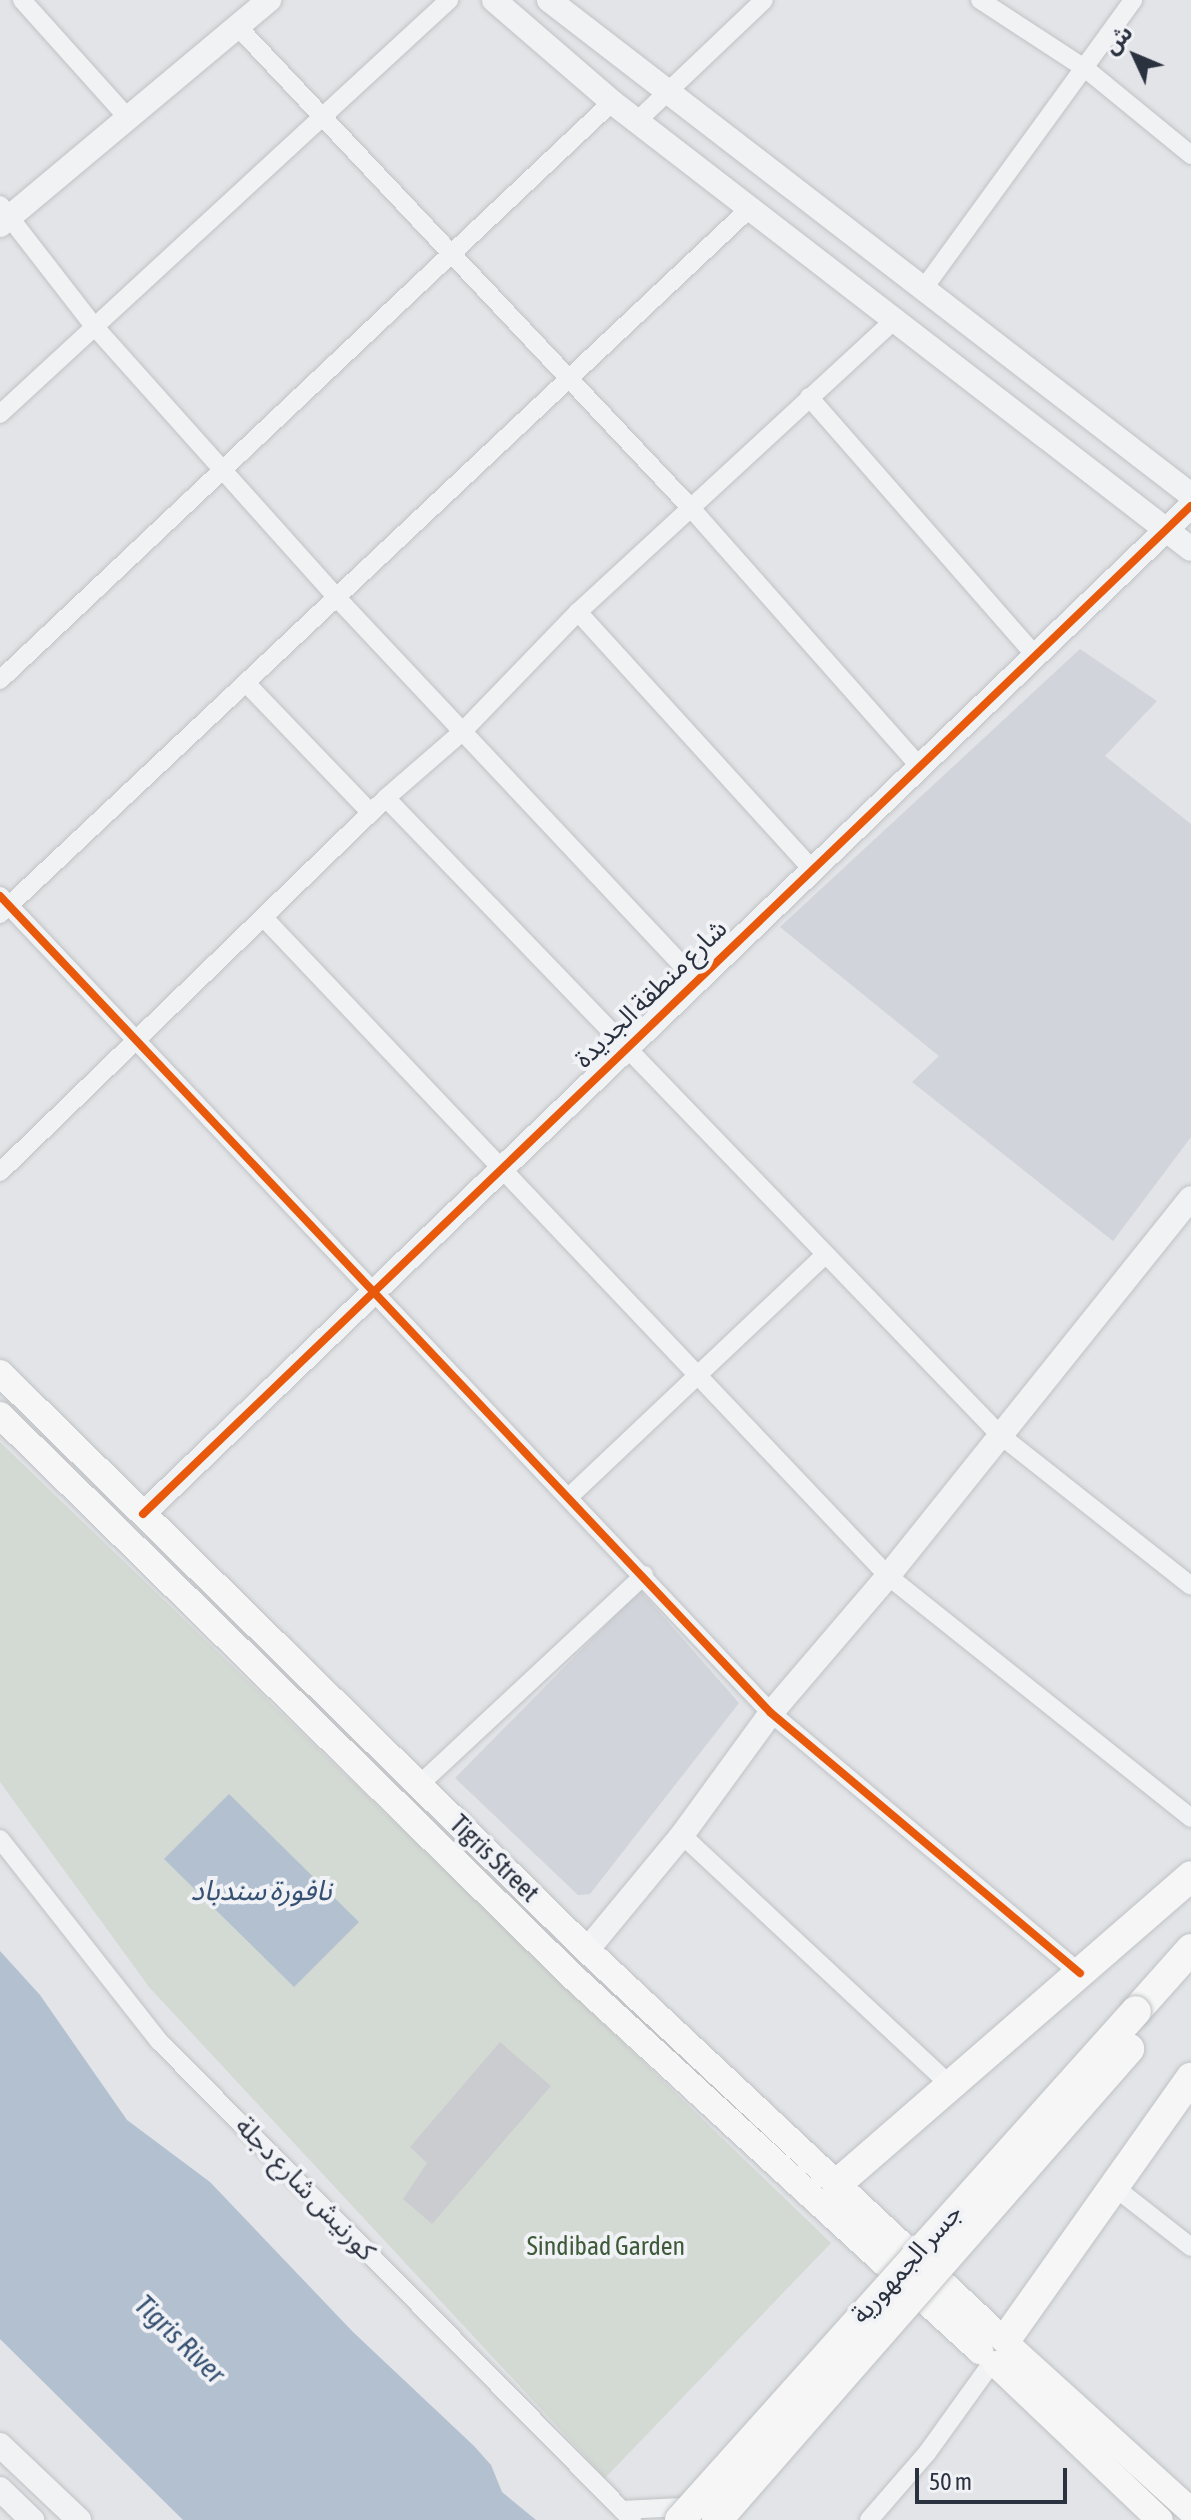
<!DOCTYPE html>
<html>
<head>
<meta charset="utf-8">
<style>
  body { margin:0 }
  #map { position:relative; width:1191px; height:2520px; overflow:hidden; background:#e2e4e7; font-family:"Asap Condensed","Noto Sans Arabic",sans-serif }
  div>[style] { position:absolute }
  .built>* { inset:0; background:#d1d4da }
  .green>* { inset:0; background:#d3dad3 }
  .water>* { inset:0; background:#b2c0d0 }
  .building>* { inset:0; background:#cacccf }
  .roads { filter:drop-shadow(0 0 2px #c0c2c5) drop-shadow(0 0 2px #c0c2c5) }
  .minor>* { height:18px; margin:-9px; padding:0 9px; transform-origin:9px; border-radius:9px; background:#f1f2f4 }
  .tertiary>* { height:24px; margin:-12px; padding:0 12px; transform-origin:12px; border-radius:12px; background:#f1f2f4 }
  .secondary>* { height:26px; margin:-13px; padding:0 13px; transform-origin:13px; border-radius:13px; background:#f6f6f6 }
  .primary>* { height:30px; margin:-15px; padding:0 15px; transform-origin:15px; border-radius:15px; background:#f6f6f6 }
  .bridges { filter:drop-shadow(0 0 2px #bfc1c4) drop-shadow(0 0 2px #bfc1c4) }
  .primary-bridge>* { height:30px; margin:-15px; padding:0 15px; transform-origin:15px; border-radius:15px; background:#f6f6f6 }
  .cycleway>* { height:8px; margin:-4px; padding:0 4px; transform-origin:4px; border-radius:4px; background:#e8590c }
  span { translate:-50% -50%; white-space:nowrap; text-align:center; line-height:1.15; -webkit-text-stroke:8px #f0f2f6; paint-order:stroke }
  .street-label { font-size:26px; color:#2a313f }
  .park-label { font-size:26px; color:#3e5a38 }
  .water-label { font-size:28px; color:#365071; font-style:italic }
  .north { position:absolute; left:1095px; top:16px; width:80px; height:80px; -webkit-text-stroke:6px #f0f2f6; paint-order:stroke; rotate:314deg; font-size:22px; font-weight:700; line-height:32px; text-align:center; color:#2a313f }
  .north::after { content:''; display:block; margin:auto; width:28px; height:36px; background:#2a313f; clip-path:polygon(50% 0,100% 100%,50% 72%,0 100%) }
  .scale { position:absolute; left:915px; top:2468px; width:152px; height:36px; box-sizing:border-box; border:4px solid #2a313f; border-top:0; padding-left:10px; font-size:24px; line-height:28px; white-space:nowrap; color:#2a313f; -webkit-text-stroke:6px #f0f2f6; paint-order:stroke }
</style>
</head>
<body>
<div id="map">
  <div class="built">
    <i style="clip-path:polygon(1080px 649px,1157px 701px,1105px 756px,1191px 824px,1191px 1137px,1113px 1241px,912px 1082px,939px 1056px,780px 927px)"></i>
    <i style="clip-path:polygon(640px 1590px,739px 1703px,590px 1894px,578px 1895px,455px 1778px)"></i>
  </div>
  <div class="green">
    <i style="clip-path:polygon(0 1442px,831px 2243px,605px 2478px,149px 1987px,0 1782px)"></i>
  </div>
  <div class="water">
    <i style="clip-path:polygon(229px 1794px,359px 1922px,294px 1987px,164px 1859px)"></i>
    <i style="clip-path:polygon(0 1951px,40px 1995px,127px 2120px,210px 2182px,353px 2332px,474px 2446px,491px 2465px,502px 2492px,536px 2520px,183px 2520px,0 2339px)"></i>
  </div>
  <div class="building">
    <i style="clip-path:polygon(500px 2042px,551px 2086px,432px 2224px,403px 2199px,427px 2163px,410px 2147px)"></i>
  </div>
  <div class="roads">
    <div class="minor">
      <i style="left:22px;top:0;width:159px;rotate:48.1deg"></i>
      <i style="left:980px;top:0;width:126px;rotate:33.1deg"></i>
      <i style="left:1086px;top:69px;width:136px;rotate:39.3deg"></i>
      <i style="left:237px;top:26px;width:661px;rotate:46.72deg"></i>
      <i style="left:690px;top:507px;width:346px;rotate:48.5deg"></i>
      <i style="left:637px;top:121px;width:175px;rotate:-43.6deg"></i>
      <i style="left:0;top:205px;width:153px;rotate:52.2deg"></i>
      <i style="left:94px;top:326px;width:368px;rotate:48.2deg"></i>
      <i style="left:339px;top:600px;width:520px;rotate:46.79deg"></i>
      <i style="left:924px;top:288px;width:356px;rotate:-54deg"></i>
      <i style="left:809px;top:397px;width:343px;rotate:48.8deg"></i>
      <i style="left:0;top:414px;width:611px;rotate:-42.68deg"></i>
      <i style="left:578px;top:612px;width:346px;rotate:47.7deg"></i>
      <i style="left:0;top:680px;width:842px;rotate:-43.36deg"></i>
      <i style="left:246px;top:683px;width:180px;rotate:46.1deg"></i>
      <i style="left:386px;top:798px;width:885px;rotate:46.05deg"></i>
      <i style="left:1000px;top:1435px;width:243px;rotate:38.3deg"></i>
      <i style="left:0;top:896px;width:1123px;rotate:46.66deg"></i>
      <i style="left:771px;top:1713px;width:404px;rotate:40.1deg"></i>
      <i style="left:0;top:914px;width:1030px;rotate:-43.27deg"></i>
      <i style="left:265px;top:919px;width:905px;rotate:46.52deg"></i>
      <i style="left:888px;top:1576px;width:388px;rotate:38.6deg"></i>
      <i style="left:0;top:1172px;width:537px;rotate:-44.1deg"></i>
      <i style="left:386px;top:798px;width:102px;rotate:-41deg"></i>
      <i style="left:463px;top:731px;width:165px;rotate:-46deg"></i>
      <i style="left:578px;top:612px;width:432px;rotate:-42.7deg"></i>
      <i style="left:570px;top:1496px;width:348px;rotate:-43.4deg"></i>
      <i style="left:419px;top:1785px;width:308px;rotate:-43deg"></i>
      <i style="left:682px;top:1835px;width:369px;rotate:43deg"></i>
      <i style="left:0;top:1839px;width:258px;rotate:51.8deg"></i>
      <i style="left:160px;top:2042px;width:672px;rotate:45.36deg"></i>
      <i style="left:1113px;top:2186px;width:99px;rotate:38deg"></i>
      <i style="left:622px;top:2510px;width:60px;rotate:-2.9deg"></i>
      <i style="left:682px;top:2507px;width:13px;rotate:18deg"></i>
      <i style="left:869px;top:2520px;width:89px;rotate:-49.1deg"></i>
      <i style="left:927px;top:2453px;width:110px;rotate:-54.3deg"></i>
    </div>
    <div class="tertiary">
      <i style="left:494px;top:0;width:156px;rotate:40.8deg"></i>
      <i style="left:612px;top:102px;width:731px;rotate:37.67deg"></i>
      <i style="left:549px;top:0;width:811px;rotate:37.63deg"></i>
      <i style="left:0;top:225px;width:351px;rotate:-39.9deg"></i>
      <i style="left:143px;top:1514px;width:1454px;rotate:-43.89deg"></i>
      <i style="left:587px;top:1950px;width:149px;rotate:-50.4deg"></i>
      <i style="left:682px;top:1835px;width:151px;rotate:-53.9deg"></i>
      <i style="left:771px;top:1713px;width:180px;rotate:-49.5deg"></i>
      <i style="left:888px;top:1576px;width:484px;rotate:-51.3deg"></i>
      <i style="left:0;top:2445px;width:109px;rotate:43.5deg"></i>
      <i style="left:0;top:2489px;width:45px;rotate:44.1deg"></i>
    </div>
    <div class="secondary">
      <i style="left:0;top:1373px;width:823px;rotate:44.51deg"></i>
      <i style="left:587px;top:1950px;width:563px;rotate:43.13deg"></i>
      <i style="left:0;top:1415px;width:800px;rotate:44.44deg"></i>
      <i style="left:571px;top:1975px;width:556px;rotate:42.59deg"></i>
      <i style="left:1010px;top:2347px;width:244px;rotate:42.2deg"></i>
      <i style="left:996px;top:2364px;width:226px;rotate:43.6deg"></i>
    </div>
    <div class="primary">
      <i style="left:1136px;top:2011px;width:83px;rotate:-48.4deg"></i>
      <i style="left:837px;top:2184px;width:469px;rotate:-41deg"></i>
      <i style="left:1006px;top:2339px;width:320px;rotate:-54.7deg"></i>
    </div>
  </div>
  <div class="bridges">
    <div class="primary-bridge">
      <i style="left:680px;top:2520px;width:683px;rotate:-48.14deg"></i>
      <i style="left:717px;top:2520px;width:626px;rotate:-48.82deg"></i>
    </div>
  </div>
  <div class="cycleway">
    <i style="left:0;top:896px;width:1123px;rotate:46.66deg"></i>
    <i style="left:771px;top:1713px;width:404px;rotate:40.1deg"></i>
    <i style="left:143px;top:1514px;width:1454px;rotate:-43.89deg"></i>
  </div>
  <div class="street-label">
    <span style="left:651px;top:994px;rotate:-44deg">شارع منطقة الجديدة</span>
    <span style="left:494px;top:1859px;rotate:44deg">Tigris Street</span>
    <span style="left:305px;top:2189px;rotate:46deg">كورنيش شارع دجلة</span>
    <span style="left:907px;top:2264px;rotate:-48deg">جسر الجمهورية</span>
  </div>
  <div class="park-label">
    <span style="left:606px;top:2247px">Sindibad Garden</span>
  </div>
  <div class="water-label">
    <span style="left:261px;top:1890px">نافورة سندباد</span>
    <span style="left:180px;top:2339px;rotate:44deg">Tigris River</span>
  </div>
  <div class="north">ش</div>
  <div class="scale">50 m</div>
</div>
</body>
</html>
